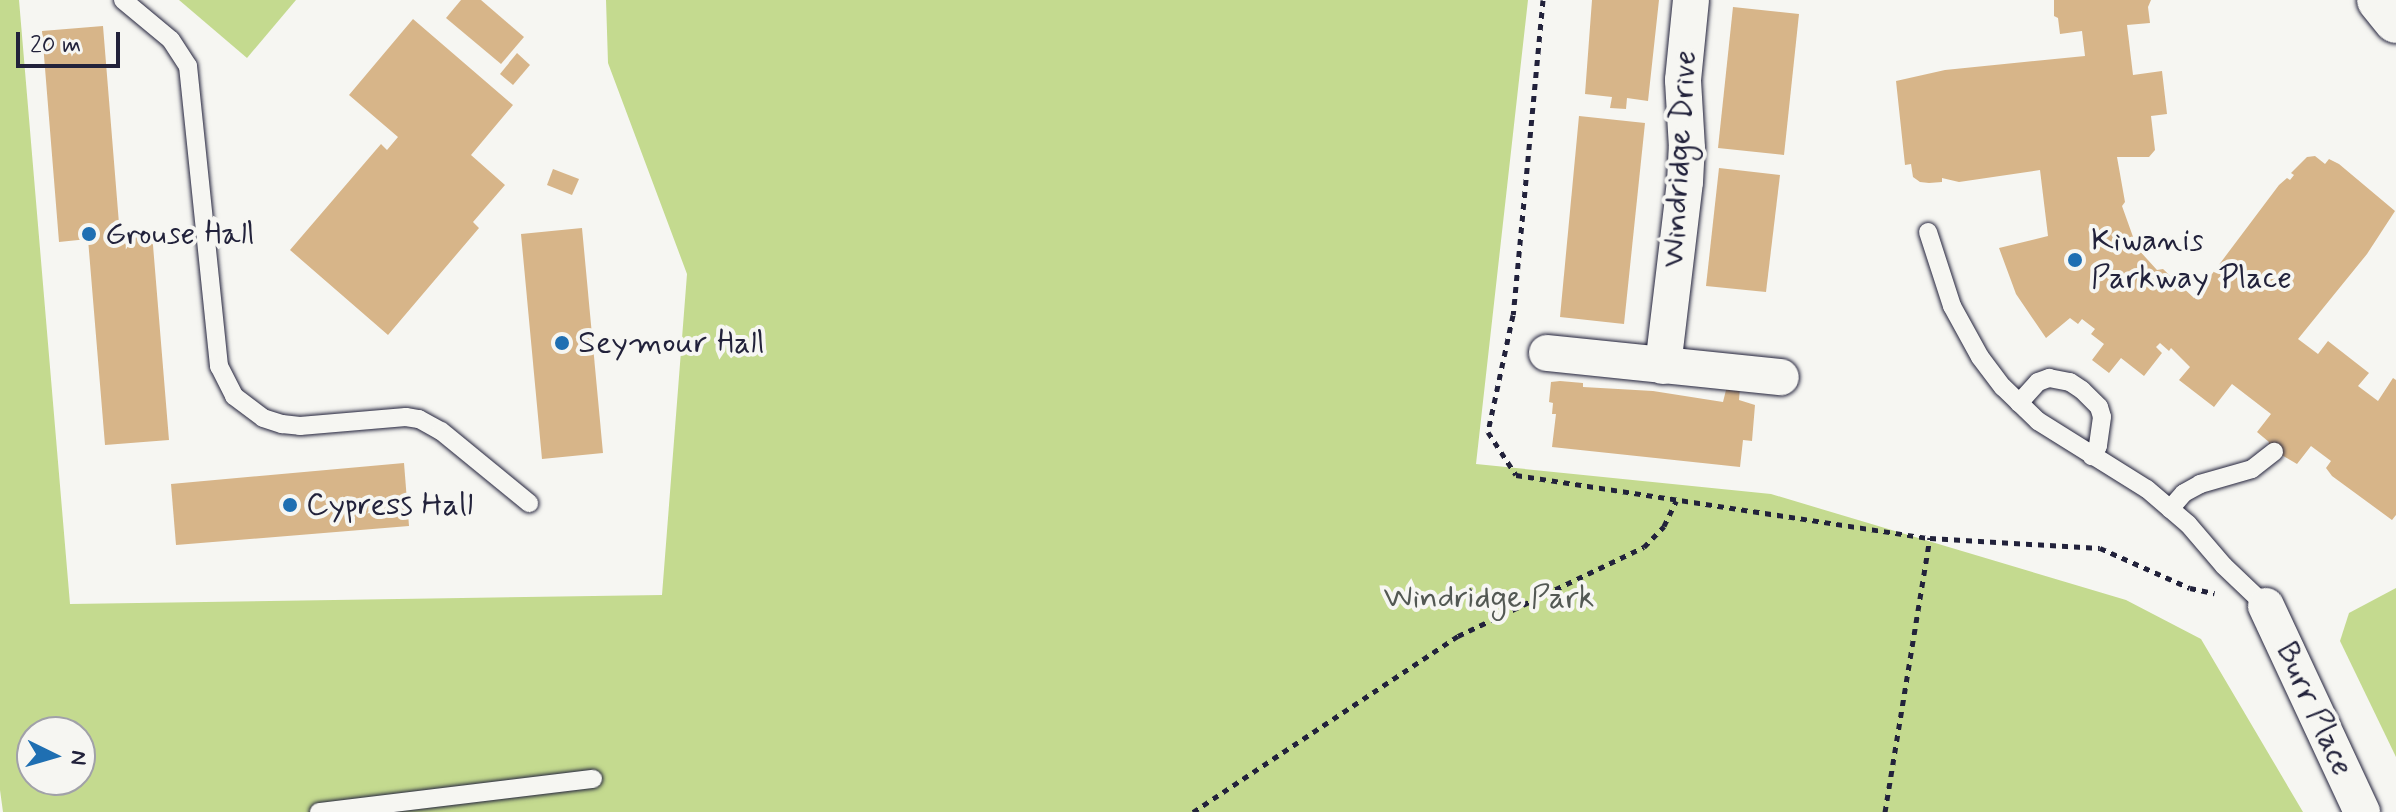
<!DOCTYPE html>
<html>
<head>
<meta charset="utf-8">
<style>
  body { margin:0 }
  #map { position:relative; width:2396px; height:812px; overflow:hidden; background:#f6f6f2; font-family:Mynerve,sans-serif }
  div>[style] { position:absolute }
  .green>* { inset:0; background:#c4da8f }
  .building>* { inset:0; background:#d7b589 }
  .path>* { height:5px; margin-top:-2.5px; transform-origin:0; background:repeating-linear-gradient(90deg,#22223b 0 6px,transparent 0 12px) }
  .roads { filter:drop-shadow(0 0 2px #22223b) drop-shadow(0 0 2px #22223b) }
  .lane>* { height:18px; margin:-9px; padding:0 9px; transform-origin:9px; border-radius:9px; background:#f6f6f2 }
  .street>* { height:36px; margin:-18px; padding:0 18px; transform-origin:18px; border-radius:18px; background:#f6f6f2 }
  .secondary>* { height:44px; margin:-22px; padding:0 22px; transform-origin:22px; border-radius:22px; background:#f6f6f2 }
  .dots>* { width:22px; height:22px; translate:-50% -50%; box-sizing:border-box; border:4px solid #f6f6f2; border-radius:50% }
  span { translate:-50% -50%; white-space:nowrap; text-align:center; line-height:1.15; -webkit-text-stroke:8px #f6f6f2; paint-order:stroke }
  .street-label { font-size:32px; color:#22223b }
  .poi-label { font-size:32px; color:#22223b }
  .left { translate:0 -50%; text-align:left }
  .park-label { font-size:32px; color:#535954 }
  .north { position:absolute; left:16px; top:716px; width:80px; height:80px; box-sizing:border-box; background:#f6f6f2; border:2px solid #a1a1a9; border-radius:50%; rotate:95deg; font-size:22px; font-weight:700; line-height:32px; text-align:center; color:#22223b }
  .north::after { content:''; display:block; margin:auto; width:28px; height:36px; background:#1f6fb2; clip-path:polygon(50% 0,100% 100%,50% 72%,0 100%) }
  .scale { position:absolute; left:16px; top:32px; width:104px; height:36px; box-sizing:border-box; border:4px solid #22223b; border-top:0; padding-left:10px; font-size:24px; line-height:28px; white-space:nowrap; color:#22223b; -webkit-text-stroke:6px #f6f6f2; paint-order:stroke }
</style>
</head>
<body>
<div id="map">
  <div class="green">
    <i style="clip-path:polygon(evenodd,0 0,19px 0,70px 604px,662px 595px,687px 274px,608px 63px,606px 0,1528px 0,1476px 464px,1771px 494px,2126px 600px,2201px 639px,2303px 812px,3px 812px,0 790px,0 0,32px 732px,80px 732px,80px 780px,32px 780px,32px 732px)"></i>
    <i style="clip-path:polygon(179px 0,296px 0,247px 58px)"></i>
    <i style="clip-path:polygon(2396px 588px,2396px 757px,2340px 641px,2349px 613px)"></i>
  </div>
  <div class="building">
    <i style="clip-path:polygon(461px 0,481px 0,524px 37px,501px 64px,446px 18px)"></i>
    <i style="clip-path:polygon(1592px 0,1659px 0,1648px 101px,1627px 98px,1626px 109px,1610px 108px,1612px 97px,1585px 94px)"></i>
    <i style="clip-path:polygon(2054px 0,2151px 0,2148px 7px,2150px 23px,2127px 25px,2133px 75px,2162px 71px,2167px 114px,2151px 116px,2155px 150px,2149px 157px,2117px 157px,2125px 202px,2122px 206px,2137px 248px,2157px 270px,2163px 269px,2194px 298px,2279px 185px,2287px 178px,2290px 180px,2294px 175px,2291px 173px,2307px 157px,2315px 156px,2325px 164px,2329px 159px,2339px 164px,2395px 211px,2367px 254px,2298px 339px,2318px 354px,2328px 341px,2369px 373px,2358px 386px,2378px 401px,2393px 378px,2396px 380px,2396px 515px,2392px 520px,2332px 476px,2326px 468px,2331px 461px,2311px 446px,2297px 464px,2268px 447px,2269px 442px,2257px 432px,2271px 414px,2232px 384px,2214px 407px,2179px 380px,2190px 367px,2171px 348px,2169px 351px,2160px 343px,2156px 347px,2162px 353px,2144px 376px,2121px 358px,2109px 373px,2092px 360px,2104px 344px,2091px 334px,2095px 329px,2082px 319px,2078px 324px,2070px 318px,2046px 338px,2016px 294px,1999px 248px,2048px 236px,2040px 170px,1959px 182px,1942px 178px,1942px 182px,1929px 183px,1920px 182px,1913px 177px,1911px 164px,1905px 165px,1896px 81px,1945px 70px,2085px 56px,2082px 31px,2060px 34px,2058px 18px,2054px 16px)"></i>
    <i style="clip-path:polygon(1733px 7px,1799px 14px,1784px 155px,1718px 148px)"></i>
    <i style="clip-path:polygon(413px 19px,513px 105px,471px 155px,505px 185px,473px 222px,479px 228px,388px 335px,290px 250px,381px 144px,387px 150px,398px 137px,349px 95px)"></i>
    <i style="clip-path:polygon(103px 26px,120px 236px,152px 233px,169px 440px,105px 445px,88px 239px,59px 242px,42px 31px)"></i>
    <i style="clip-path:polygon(517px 53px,530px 65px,513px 85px,500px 74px)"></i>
    <i style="clip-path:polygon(1579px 116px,1645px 123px,1624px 324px,1560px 317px)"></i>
    <i style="clip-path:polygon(1719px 168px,1780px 175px,1766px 292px,1706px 286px)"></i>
    <i style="clip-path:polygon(553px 169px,579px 179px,572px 195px,547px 185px)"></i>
    <i style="clip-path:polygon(582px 228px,603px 453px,542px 459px,521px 234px)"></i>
    <i style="clip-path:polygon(1560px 381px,1583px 383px,1583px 387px,1653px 391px,1723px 402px,1727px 386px,1740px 387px,1739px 400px,1755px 405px,1752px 441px,1743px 440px,1740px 467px,1552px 447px,1556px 414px,1552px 414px,1553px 403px,1549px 402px,1551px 382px)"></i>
    <i style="clip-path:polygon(404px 463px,409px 526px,176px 545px,171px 484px)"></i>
  </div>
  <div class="path">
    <i style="left:1543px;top:0;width:316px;rotate:95.4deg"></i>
    <i style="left:1513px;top:315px;width:120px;rotate:102.1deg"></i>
    <i style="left:1488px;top:432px;width:51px;rotate:56.9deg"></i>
    <i style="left:1516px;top:475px;width:419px;rotate:8.7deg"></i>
    <i style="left:1930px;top:538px;width:170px;rotate:3.4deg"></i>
    <i style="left:2100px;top:548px;width:98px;rotate:24deg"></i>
    <i style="left:2190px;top:588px;width:25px;rotate:12deg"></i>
    <i style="left:1193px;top:812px;width:318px;rotate:-33.6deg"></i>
    <i style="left:1458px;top:636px;width:206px;rotate:-25.6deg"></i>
    <i style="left:1644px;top:547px;width:29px;rotate:-46deg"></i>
    <i style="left:1664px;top:526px;width:28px;rotate:-64deg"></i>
    <i style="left:1885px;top:812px;width:278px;rotate:-80.7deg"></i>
  </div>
  <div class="roads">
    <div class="lane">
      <i style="left:123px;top:0;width:62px;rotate:39.8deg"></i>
      <i style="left:171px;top:40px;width:31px;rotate:57deg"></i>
      <i style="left:188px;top:66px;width:302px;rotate:84.1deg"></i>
      <i style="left:219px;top:366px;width:34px;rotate:63deg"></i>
      <i style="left:234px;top:396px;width:36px;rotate:37deg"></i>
      <i style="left:263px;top:418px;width:20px;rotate:18deg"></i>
      <i style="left:282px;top:424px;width:18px;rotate:6deg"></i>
      <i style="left:300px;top:426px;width:106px;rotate:-4.9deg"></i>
      <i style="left:406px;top:417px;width:13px;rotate:9deg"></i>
      <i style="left:419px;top:419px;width:25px;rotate:29deg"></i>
      <i style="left:441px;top:431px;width:114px;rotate:39.3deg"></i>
      <i style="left:1928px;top:232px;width:78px;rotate:72deg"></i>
      <i style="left:1952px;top:306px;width:58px;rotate:61.2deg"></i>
      <i style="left:1980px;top:357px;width:38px;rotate:53deg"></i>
      <i style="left:2003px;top:387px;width:49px;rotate:44.2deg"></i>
      <i style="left:2038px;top:421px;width:128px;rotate:32deg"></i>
      <i style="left:2147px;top:489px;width:54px;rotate:40.5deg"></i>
      <i style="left:2188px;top:524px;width:55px;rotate:49.4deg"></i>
      <i style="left:2224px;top:566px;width:58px;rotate:43.6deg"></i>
      <i style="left:2019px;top:403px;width:28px;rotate:-48deg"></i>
      <i style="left:2038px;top:382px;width:12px;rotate:-20deg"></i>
      <i style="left:2049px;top:378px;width:21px;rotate:11deg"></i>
      <i style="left:2070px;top:382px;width:14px;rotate:34deg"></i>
      <i style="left:2082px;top:390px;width:24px;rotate:45deg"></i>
      <i style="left:2099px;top:407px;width:10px;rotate:73deg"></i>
      <i style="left:2102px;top:417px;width:29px;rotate:98deg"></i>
      <i style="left:2098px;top:446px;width:12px;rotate:121deg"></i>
      <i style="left:2170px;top:509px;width:21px;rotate:-49deg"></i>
      <i style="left:2184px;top:493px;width:18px;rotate:-29deg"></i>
      <i style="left:2200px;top:484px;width:54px;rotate:-16.1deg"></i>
      <i style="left:2252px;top:469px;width:28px;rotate:-38deg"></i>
      <i style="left:319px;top:812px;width:276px;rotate:-6.9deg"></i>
    </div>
    <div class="street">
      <i style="left:1547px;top:353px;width:235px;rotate:5.9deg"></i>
      <i style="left:1663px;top:366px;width:185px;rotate:-83.2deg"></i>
      <i style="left:1685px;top:182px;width:34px;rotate:-87deg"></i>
      <i style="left:1687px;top:148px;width:68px;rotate:-93.4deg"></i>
      <i style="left:1683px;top:80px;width:80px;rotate:-84.3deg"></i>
      <i style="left:2266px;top:606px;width:227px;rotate:65deg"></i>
    </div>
    <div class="secondary">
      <i style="left:2379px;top:0;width:27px;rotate:51deg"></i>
    </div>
  </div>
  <div class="dots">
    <i style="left:89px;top:234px;background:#1f6fb2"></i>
    <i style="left:2075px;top:260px;background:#1f6fb2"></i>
    <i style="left:562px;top:343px;background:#1f6fb2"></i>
    <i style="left:290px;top:505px;background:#1f6fb2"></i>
  </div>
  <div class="street-label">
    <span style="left:1680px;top:159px;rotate:-87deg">Windridge Drive</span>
    <span style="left:2314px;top:709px;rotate:65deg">Burr Place</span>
  </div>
  <div class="poi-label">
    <span class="left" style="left:105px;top:234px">Grouse Hall</span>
    <span class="left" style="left:2091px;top:260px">Kiwanis<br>Parkway Place</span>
    <span class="left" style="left:578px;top:343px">Seymour Hall</span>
    <span class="left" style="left:306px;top:505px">Cypress Hall</span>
  </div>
  <div class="park-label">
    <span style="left:1489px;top:598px">Windridge Park</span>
  </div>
  <div class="north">N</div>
  <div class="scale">20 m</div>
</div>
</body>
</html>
